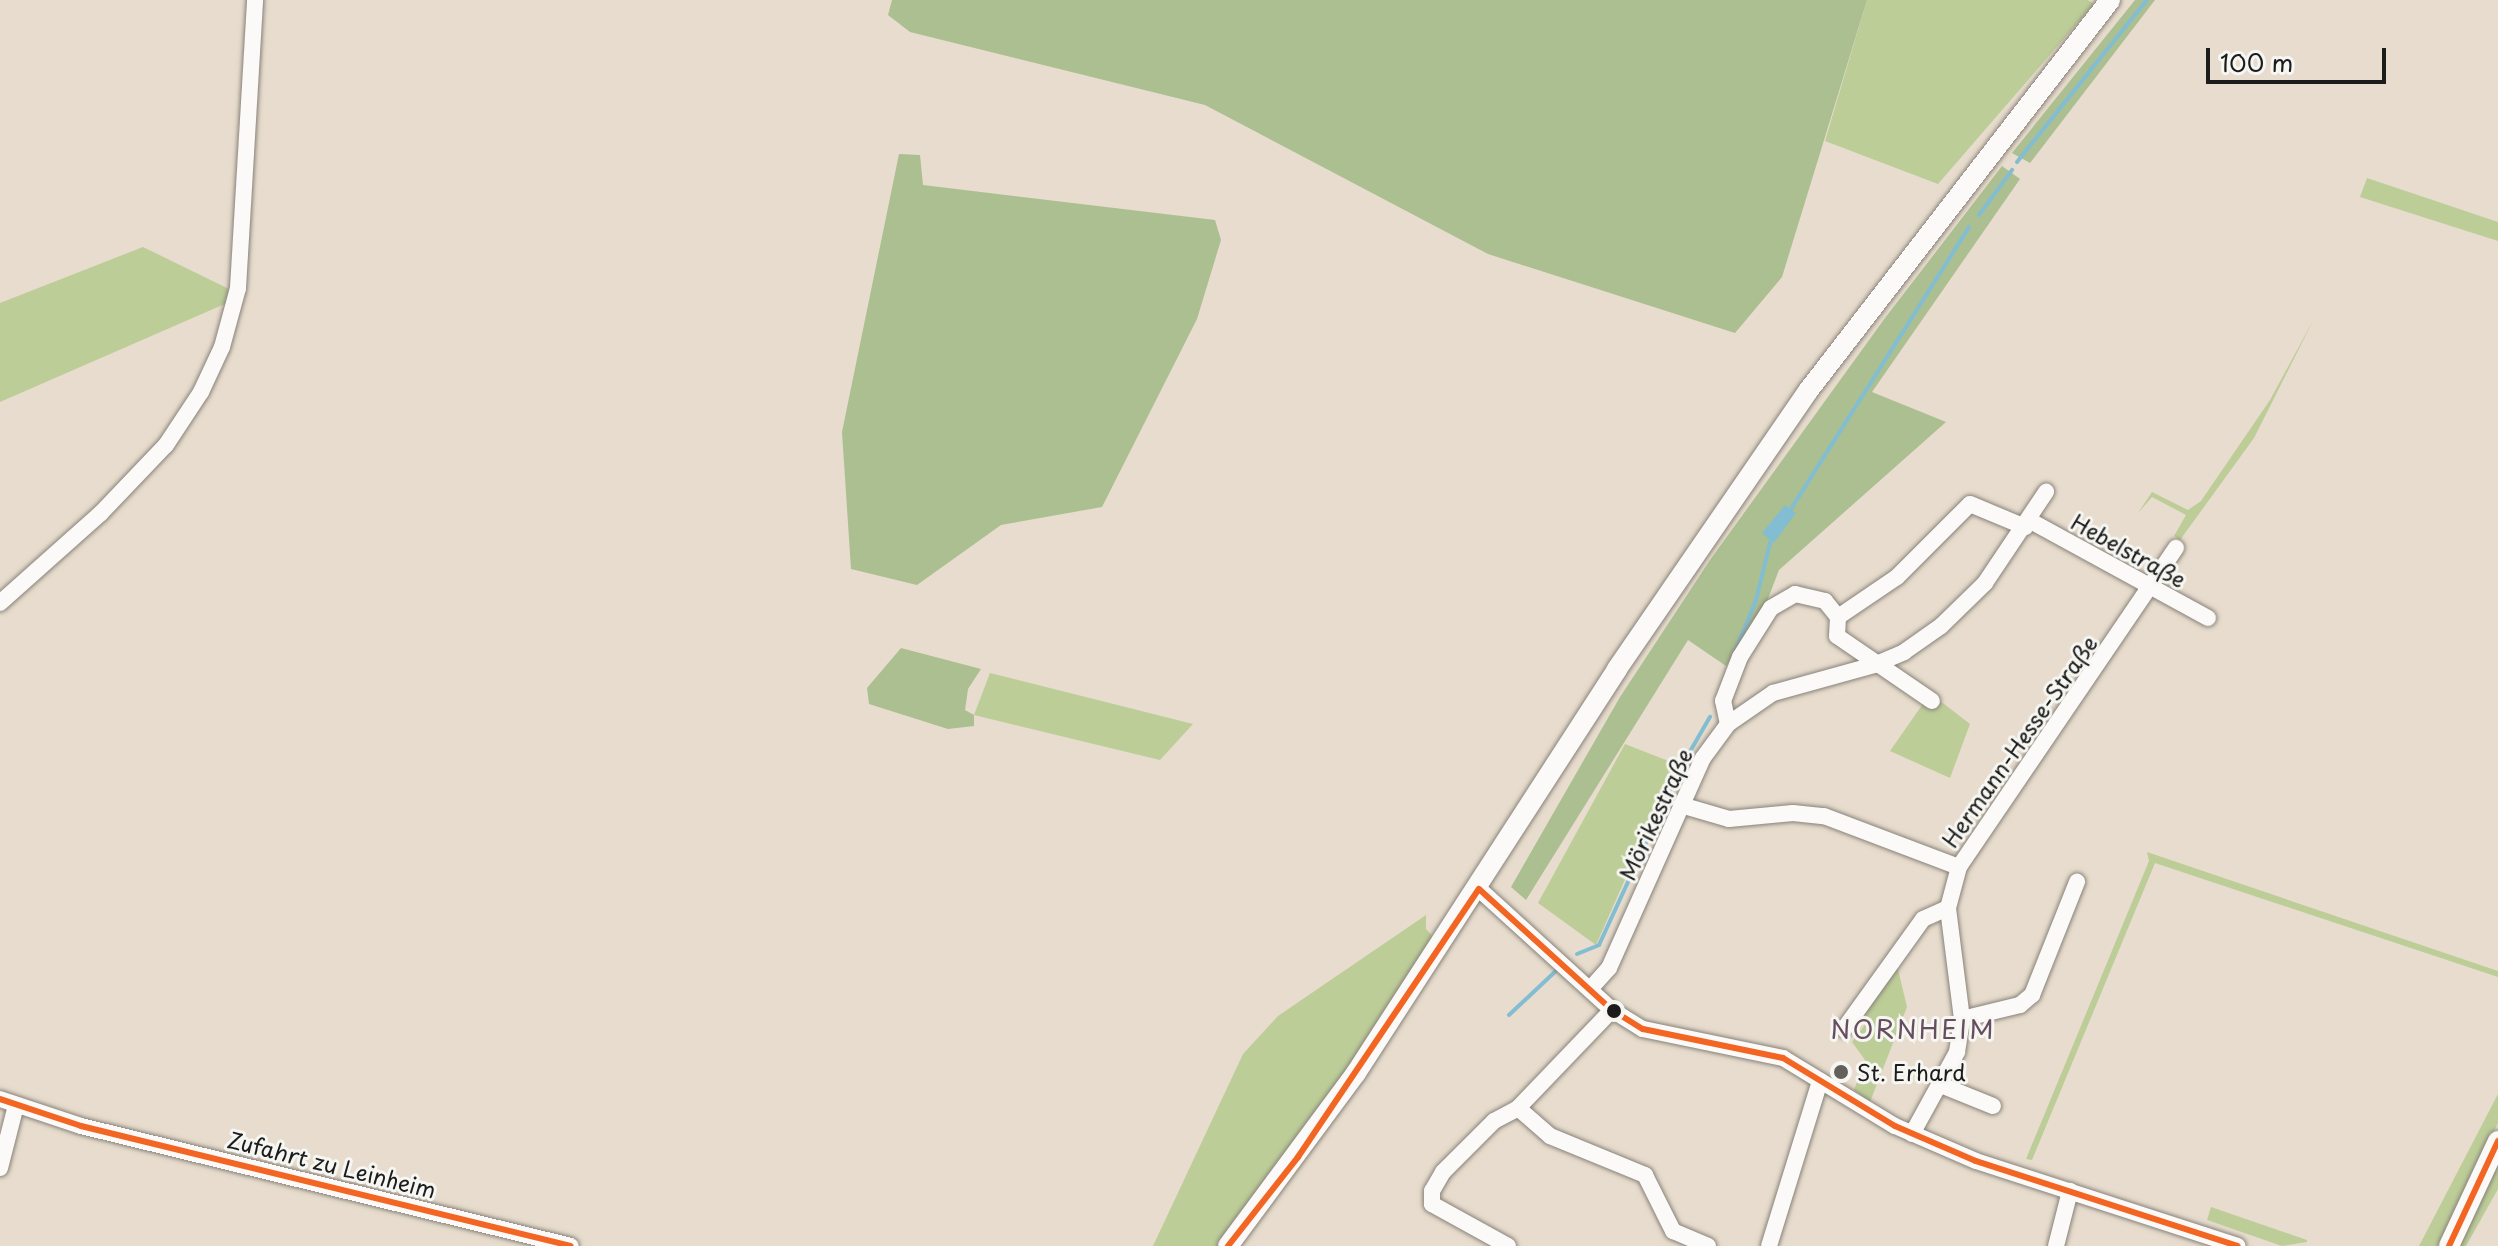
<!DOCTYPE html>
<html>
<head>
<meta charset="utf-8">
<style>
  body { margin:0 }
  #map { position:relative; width:2498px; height:1246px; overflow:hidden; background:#e7dccd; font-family:"Playpen Sans",sans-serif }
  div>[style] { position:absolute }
  .green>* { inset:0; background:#bdcd98 }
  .forest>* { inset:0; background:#acbf91 }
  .water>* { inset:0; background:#82bdd2 }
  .stream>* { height:4px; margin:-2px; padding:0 2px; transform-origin:2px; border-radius:2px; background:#82bdd2 }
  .roads { filter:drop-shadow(0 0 2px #88827a) drop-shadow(0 0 2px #88827a) }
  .minor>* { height:16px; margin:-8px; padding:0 8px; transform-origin:8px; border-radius:8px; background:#fbfaf8 }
  .major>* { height:20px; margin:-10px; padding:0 10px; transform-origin:10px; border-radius:10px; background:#fbfaf8 }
  .bus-1>* { height:6px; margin:-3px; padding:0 3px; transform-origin:3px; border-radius:3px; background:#f26522 }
  .dots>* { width:22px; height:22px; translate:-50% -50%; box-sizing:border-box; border:4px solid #f6f6f2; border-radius:50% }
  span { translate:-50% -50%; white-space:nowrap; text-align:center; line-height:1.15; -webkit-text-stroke:6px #f6f6f2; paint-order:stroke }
  .street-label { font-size:22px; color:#1c1c1c }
  .poi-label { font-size:22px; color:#1c1c1c }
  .left { translate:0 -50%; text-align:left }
  .quarter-label { font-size:26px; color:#674e5e; letter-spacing:2px }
  .scale { position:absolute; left:2206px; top:48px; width:180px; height:36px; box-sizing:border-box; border:4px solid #1c1c1c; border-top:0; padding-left:10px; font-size:24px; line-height:28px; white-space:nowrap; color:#1c1c1c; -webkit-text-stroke:6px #f6f6f2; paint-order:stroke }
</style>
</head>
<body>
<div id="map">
  <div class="green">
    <i style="clip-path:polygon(1867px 0,2088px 0,2094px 4px,1938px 184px,1825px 141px)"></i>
    <i style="clip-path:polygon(2367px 178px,2498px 222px,2498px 241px,2360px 197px)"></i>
    <i style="clip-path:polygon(143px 247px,229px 289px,227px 303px,0 402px,0 303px)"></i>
    <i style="clip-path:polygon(2314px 319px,2254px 438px,2180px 540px,2174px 536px,2186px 515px,2152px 497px,2138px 513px,2152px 492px,2188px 510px,2201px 501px,2270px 400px)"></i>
    <i style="clip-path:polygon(990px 673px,1193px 724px,1160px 760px,974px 715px)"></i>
    <i style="clip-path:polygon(1935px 697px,1970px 724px,1950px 778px,1890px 751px,1927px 698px)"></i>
    <i style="clip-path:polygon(1625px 744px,1676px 764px,1596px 945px,1538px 903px)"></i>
    <i style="clip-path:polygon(2147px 852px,2498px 971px,2498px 977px,2155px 863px,2032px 1160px,2026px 1159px,2149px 861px)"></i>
    <i style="clip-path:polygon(1426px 915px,1426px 929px,1434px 938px,1377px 1030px,1222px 1246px,1153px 1246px,1243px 1054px,1278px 1016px)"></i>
    <i style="clip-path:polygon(1897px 965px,1907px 1007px,1870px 1102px,1854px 1090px,1865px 1060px,1852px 1042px,1870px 1018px,1861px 1013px)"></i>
    <i style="clip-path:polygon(2498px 1094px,2498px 1123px,2439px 1246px,2419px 1246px)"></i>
    <i style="clip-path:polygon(2498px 1163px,2498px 1189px,2466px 1246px,2459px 1246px)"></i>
    <i style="clip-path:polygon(2211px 1207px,2307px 1240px,2307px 1242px,2282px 1246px,2207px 1220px)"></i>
  </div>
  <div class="forest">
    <i style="clip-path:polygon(892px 0,1867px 0,1782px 277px,1735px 333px,1488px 254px,1205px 105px,910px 32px,888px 15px)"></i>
    <i style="clip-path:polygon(2135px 0,2155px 0,2030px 163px,2012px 153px)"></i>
    <i style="clip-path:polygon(899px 154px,920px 155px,923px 185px,1215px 220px,1221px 240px,1197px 319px,1102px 507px,1001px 525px,917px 585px,851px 569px,842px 432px)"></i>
    <i style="clip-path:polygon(2002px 166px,2020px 179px,1872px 392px,1946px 422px,1779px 570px,1766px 604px,1726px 666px,1688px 640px,1526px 900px,1511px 887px,1620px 697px,1710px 560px,1885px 318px)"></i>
    <i style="clip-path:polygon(901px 648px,981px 669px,968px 689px,965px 710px,974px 715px,974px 726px,948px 729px,869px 704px,867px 688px)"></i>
  </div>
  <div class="water">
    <i style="clip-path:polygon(1785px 505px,1796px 513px,1774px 543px,1762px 533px)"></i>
  </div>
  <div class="stream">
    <i style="left:2017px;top:162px;width:208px;rotate:-51.3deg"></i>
    <i style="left:1979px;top:215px;width:56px;rotate:-53.7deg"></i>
    <i style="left:1789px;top:512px;width:337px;rotate:-57.7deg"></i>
    <i style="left:1735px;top:652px;width:56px;rotate:-68deg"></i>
    <i style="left:1756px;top:600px;width:67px;rotate:-76.2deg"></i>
    <i style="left:1577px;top:954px;width:24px;rotate:-22deg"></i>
    <i style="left:1599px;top:945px;width:196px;rotate:-65.3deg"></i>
    <i style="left:1681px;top:767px;width:58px;rotate:-59.9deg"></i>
    <i style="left:1509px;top:1015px;width:69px;rotate:-43.2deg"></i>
  </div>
  <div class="roads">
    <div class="minor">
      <i style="left:2029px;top:520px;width:204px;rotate:28.7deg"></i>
      <i style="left:0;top:603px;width:134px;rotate:-41.7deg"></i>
      <i style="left:100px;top:514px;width:95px;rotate:-46.3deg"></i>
      <i style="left:166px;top:445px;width:64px;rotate:-56.6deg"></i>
      <i style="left:201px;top:392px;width:50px;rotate:-65deg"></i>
      <i style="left:222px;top:347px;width:61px;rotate:-74.8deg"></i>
      <i style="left:238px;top:288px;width:289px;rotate:-86.6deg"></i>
      <i style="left:1838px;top:617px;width:71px;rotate:-34.1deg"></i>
      <i style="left:1897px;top:577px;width:103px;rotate:-45deg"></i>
      <i style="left:1970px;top:504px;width:60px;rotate:22.7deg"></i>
      <i style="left:1728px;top:724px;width:24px;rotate:-102deg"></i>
      <i style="left:1723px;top:701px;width:47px;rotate:-68.9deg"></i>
      <i style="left:1740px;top:657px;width:58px;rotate:-57.7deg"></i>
      <i style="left:1771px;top:608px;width:28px;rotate:-30deg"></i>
      <i style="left:1795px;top:594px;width:31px;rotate:13deg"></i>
      <i style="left:1825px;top:601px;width:21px;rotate:51deg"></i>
      <i style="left:1838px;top:617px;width:19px;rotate:93deg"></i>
      <i style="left:1837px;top:636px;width:115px;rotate:34.4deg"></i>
      <i style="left:1681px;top:805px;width:50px;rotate:16.3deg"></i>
      <i style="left:1729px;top:819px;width:64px;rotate:-5.4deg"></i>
      <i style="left:1793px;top:813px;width:31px;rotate:6deg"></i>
      <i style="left:1824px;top:816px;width:144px;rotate:20.7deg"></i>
      <i style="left:1479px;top:889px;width:180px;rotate:42.3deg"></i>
      <i style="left:1612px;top:1010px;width:36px;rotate:32deg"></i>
      <i style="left:1643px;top:1029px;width:143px;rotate:11.7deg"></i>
      <i style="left:1783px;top:1058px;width:131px;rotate:31.3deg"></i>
      <i style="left:1895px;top:1126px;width:88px;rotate:23.4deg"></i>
      <i style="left:1976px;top:1161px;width:275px;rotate:18deg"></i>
      <i style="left:1591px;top:988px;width:27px;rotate:-48deg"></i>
      <i style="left:1609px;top:968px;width:230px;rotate:-65.9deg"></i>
      <i style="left:1703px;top:758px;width:42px;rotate:-53.7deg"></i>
      <i style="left:1728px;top:724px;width:55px;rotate:-34.6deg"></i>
      <i style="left:1773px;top:693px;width:105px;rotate:-15.5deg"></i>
      <i style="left:1874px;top:665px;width:33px;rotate:-23deg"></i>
      <i style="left:1904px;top:652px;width:45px;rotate:-35.1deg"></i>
      <i style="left:1941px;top:626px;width:62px;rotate:-44.3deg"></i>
      <i style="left:1985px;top:583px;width:110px;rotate:-56.2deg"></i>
      <i style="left:1962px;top:1019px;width:60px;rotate:-13.6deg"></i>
      <i style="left:2020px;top:1005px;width:16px;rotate:-40deg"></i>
      <i style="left:2032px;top:995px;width:122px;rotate:-68.3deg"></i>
      <i style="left:1844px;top:1029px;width:135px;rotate:-54.3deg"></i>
      <i style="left:1923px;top:919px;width:27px;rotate:-24deg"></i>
      <i style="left:1948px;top:908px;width:42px;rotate:-75deg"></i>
      <i style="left:1959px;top:867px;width:386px;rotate:-55.8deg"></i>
      <i style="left:1941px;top:1085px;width:56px;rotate:22deg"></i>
      <i style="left:0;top:1099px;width:85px;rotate:18.4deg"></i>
      <i style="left:81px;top:1126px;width:504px;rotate:13.76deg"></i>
      <i style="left:1518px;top:1108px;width:43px;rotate:41.2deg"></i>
      <i style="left:1550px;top:1136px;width:103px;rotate:22.3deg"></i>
      <i style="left:1645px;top:1175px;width:63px;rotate:63.4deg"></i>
      <i style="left:1673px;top:1231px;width:38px;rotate:23deg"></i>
      <i style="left:1912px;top:1134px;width:94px;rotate:-61.2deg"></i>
      <i style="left:1957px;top:1052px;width:33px;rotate:-81deg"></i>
      <i style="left:1962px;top:1019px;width:112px;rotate:-97.2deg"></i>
      <i style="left:0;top:1168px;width:65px;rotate:-75.7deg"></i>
      <i style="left:1508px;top:1246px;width:87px;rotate:-151.1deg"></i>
      <i style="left:1432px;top:1204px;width:13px;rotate:-90deg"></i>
      <i style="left:1432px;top:1191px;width:22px;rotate:-60deg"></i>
      <i style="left:1443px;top:1172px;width:72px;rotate:-45deg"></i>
      <i style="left:1494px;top:1121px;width:27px;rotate:-28deg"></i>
      <i style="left:1518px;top:1108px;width:136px;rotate:-46.2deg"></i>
      <i style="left:1769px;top:1246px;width:173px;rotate:-72.8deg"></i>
      <i style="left:2056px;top:1246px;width:57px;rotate:-75.7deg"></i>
    </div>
    <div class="major">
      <i style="left:1228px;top:1246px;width:215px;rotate:-53.5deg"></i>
      <i style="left:1356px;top:1073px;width:481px;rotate:-57.1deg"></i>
      <i style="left:1617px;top:669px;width:337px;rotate:-55.5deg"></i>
      <i style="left:1808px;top:391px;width:494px;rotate:-52.3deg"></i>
      <i style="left:2449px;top:1246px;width:116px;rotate:-65deg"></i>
    </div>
  </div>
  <div class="bus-1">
    <i style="left:0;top:1099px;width:85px;rotate:18.4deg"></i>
    <i style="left:81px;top:1126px;width:504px;rotate:13.76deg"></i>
    <i style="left:1228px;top:1246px;width:113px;rotate:-51.8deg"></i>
    <i style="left:1298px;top:1157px;width:323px;rotate:-56deg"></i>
    <i style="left:1479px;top:889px;width:180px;rotate:42.3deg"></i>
    <i style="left:1612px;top:1010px;width:36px;rotate:32deg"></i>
    <i style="left:1643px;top:1029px;width:143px;rotate:11.7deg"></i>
    <i style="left:1783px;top:1058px;width:131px;rotate:31.3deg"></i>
    <i style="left:1895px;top:1126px;width:88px;rotate:23.4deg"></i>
    <i style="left:1976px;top:1161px;width:275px;rotate:18deg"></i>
    <i style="left:2449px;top:1246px;width:116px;rotate:-65deg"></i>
  </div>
  <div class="dots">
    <i style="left:1614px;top:1011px;background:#1c1c1c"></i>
    <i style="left:1841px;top:1072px;background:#635f5a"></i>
  </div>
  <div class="street-label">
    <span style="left:2129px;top:550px;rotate:29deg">Hebelstraße</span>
    <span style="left:2019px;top:741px;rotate:-55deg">Hermann-Hesse-Straße</span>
    <span style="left:1655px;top:814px;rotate:-65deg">Mörikestraße</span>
    <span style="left:332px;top:1164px;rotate:14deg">Zufahrt zu Leinheim</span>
  </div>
  <div class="poi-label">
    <span class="left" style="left:1857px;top:1072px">St. Erhard</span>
  </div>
  <div class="quarter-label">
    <span style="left:1913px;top:1029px">NORNHEIM</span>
  </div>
  <div class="scale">100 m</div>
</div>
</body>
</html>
